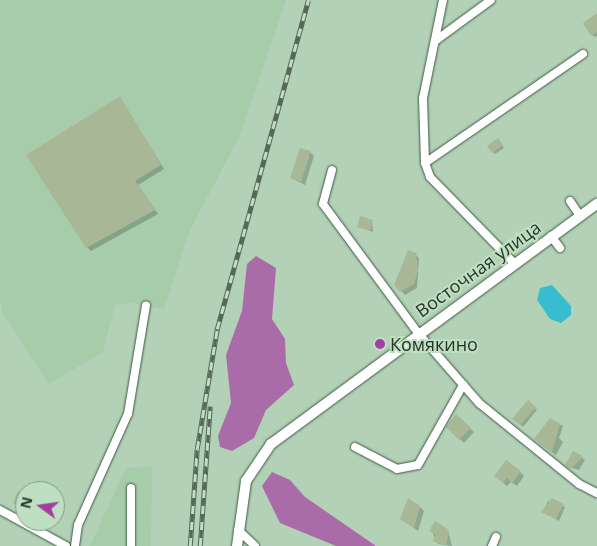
<!DOCTYPE html>
<html>
<head>
<meta charset="utf-8">
<style>
  body { margin:0 }
  #map { position:relative; width:597px; height:546px; overflow:hidden; background:#b2d1b6; font-family:"Open Sans",sans-serif }
  div>[style] { position:absolute }
  .built>* { inset:0; background:#a6ccaa }
  .forest>* { inset:0; background:#aa6ca8 }
  .water>* { inset:0; background:#38bdcf }
  .shadow>* { inset:0; background:#0003 }
  .building>* { inset:0; background:#a8b896 }
  .roads { filter:drop-shadow(0 0 1px #3e5941) drop-shadow(0 0 1px #3e5941) }
  .minor>* { height:8px; margin:-4px; padding:0 4px; transform-origin:4px; border-radius:4px; background:#fff }
  .major>* { height:10px; margin:-5px; padding:0 5px; transform-origin:5px; border-radius:5px; background:#fff }
  .rail>* { height:4.5px; margin-top:-2.25px; transform-origin:0; background:repeating-linear-gradient(90deg,#bfdfc2 0 8px,#566959 0 16px); box-sizing:border-box; border-block:1px solid #566959 }
  .dots>* { width:14px; height:14px; translate:-50% -50%; box-sizing:border-box; border:2px solid #bfdfc2; border-radius:50% }
  span { translate:-50% -50%; white-space:nowrap; text-align:center; line-height:1.15; -webkit-text-stroke:4px #bfdfc2; paint-order:stroke }
  .street-label { font-size:18px; color:#273329 }
  .poi-label { font-size:18px; color:#273329 }
  .left { translate:0 -50%; text-align:left }
  .north { position:absolute; left:15px; top:481px; width:50px; height:50px; box-sizing:border-box; background:#bfdfc2; border:1px solid #829a85; border-radius:50%; rotate:284deg; font-size:14px; font-weight:700; line-height:20px; text-align:center; color:#273329 }
  .north::after { content:''; display:block; margin:auto; width:18px; height:22px; background:#a23da2; clip-path:polygon(50% 0,100% 100%,50% 72%,0 100%) }
</style>
</head>
<body>
<div id="map">
  <div class="built">
    <i style="clip-path:polygon(0 0,286px 0,240px 135px,189px 232px,164px 309px,133px 303px,115px 305px,103px 352px,49px 384px,3px 314px,0 299px)"></i>
    <i style="clip-path:polygon(152px 466px,151px 546px,90px 546px,126px 468px)"></i>
  </div>
  <div class="forest">
    <i style="clip-path:polygon(256px 256px,276px 268px,272px 319px,285px 339px,286px 363px,294px 385px,266px 410px,254px 438px,232px 451px,220px 447px,218px 436px,231px 403px,226px 355px,242px 311px,247px 264px)"></i>
    <i style="clip-path:polygon(272px 472px,290px 480px,305px 497px,376px 546px,336px 546px,280px 523px,262px 486px)"></i>
  </div>
  <div class="water">
    <i style="clip-path:polygon(552px 285px,571px 306px,571px 315px,561px 323px,550px 319px,537px 300px,540px 288px)"></i>
  </div>
  <div class="shadow">
    <i style="clip-path:polygon(597px 17px,597px 36px,595px 37px,592px 35px)"></i>
    <i style="clip-path:polygon(120px 98px,164px 169px,138px 185px,158px 214px,91px 251px,87px 247px)"></i>
    <i style="clip-path:polygon(500px 142px,504px 148px,495px 154px,493px 152px)"></i>
    <i style="clip-path:polygon(310px 152px,314px 156px,305px 185px,291px 178px)"></i>
    <i style="clip-path:polygon(372px 221px,373px 232px,359px 227px)"></i>
    <i style="clip-path:polygon(415px 254px,419px 258px,417px 288px,405px 295px,396px 285px)"></i>
    <i style="clip-path:polygon(528px 402px,537px 410px,523px 427px,514px 419px)"></i>
    <i style="clip-path:polygon(456px 415px,474px 432px,464px 443px,447px 427px)"></i>
    <i style="clip-path:polygon(550px 419px,563px 426px,559px 438px,563px 442px,556px 455px,539px 443px)"></i>
    <i style="clip-path:polygon(574px 452px,585px 460px,579px 470px,569px 467px)"></i>
    <i style="clip-path:polygon(520px 472px,524px 476px,517px 486px,511px 482px,507px 486px,495px 476px)"></i>
    <i style="clip-path:polygon(548px 501px,565px 507px,559px 521px,543px 512px)"></i>
    <i style="clip-path:polygon(420px 507px,424px 511px,418px 531px,401px 519px)"></i>
    <i style="clip-path:polygon(431px 530px,448px 531px,452px 546px,438px 544px)"></i>
  </div>
  <div class="building">
    <i style="clip-path:polygon(597px 13px,597px 32px,591px 36px,583px 23px)"></i>
    <i style="clip-path:polygon(120px 96px,161px 165px,135px 181px,155px 210px,86px 248px,26px 155px)"></i>
    <i style="clip-path:polygon(498px 138px,503px 145px,492px 153px,487px 146px)"></i>
    <i style="clip-path:polygon(300px 148px,311px 151px,301px 182px,290px 178px)"></i>
    <i style="clip-path:polygon(360px 216px,373px 220px,370px 231px,357px 227px)"></i>
    <i style="clip-path:polygon(408px 250px,416px 253px,418px 270px,414px 284px,400px 292px,394px 285px)"></i>
    <i style="clip-path:polygon(528px 400px,536px 407px,520px 425px,512px 419px)"></i>
    <i style="clip-path:polygon(456px 414px,471px 428px,459px 440px,446px 427px)"></i>
    <i style="clip-path:polygon(550px 418px,560px 424px,552px 452px,534px 439px)"></i>
    <i style="clip-path:polygon(573px 451px,583px 456px,571px 469px,565px 465px)"></i>
    <i style="clip-path:polygon(506px 460px,521px 471px,512px 483px,507px 478px,503px 483px,494px 476px)"></i>
    <i style="clip-path:polygon(18px 491px,25px 495px,25px 509px,13px 503px)"></i>
    <i style="clip-path:polygon(408px 498px,420px 506px,414px 528px,400px 519px)"></i>
    <i style="clip-path:polygon(552px 498px,564px 504px,556px 519px,541px 512px)"></i>
    <i style="clip-path:polygon(435px 521px,449px 530px,446px 546px,432px 541px,436px 535px,429px 531px)"></i>
  </div>
  <div class="roads">
    <div class="minor">
      <i style="left:443px;top:0;width:100px;rotate:101.5deg"></i>
      <i style="left:423px;top:98px;width:65px;rotate:88.2deg"></i>
      <i style="left:425px;top:163px;width:15px;rotate:70deg"></i>
      <i style="left:430px;top:177px;width:120px;rotate:45.7deg"></i>
      <i style="left:435px;top:41px;width:69px;rotate:-36.2deg"></i>
      <i style="left:425px;top:163px;width:192px;rotate:-34.6deg"></i>
      <i style="left:332px;top:170px;width:35px;rotate:105deg"></i>
      <i style="left:323px;top:204px;width:160px;rotate:53.6deg"></i>
      <i style="left:418px;top:333px;width:93px;rotate:48.9deg"></i>
      <i style="left:479px;top:403px;width:129px;rotate:39deg"></i>
      <i style="left:579px;top:484px;width:20px;rotate:27deg"></i>
      <i style="left:570px;top:201px;width:18px;rotate:56deg"></i>
      <i style="left:551px;top:236px;width:15px;rotate:53deg"></i>
      <i style="left:355px;top:447px;width:47px;rotate:27.6deg"></i>
      <i style="left:397px;top:469px;width:21px;rotate:-11deg"></i>
      <i style="left:418px;top:465px;width:92px;rotate:-60.6deg"></i>
      <i style="left:131px;top:488px;width:58px;rotate:90deg"></i>
      <i style="left:0;top:510px;width:75px;rotate:28.6deg"></i>
      <i style="left:238px;top:530px;width:23px;rotate:43deg"></i>
      <i style="left:75px;top:546px;width:21px;rotate:-82deg"></i>
      <i style="left:78px;top:525px;width:122px;rotate:-65.8deg"></i>
      <i style="left:128px;top:414px;width:110px;rotate:-80.6deg"></i>
      <i style="left:492px;top:546px;width:10px;rotate:-66deg"></i>
    </div>
    <div class="major">
      <i style="left:237px;top:546px;width:66px;rotate:-82.1deg"></i>
      <i style="left:246px;top:481px;width:45px;rotate:-56deg"></i>
      <i style="left:271px;top:444px;width:405px;rotate:-36.4deg"></i>
    </div>
  </div>
  <div class="rail">
    <i style="left:190px;top:546px;width:97px;rotate:-85.9deg"></i>
    <i style="left:197px;top:449px;width:122px;rotate:-80.5deg"></i>
    <i style="left:217px;top:329px;width:341px;rotate:-74.5deg"></i>
    <i style="left:200px;top:546px;width:140px;rotate:-85.9deg"></i>
  </div>
  <div class="dots">
    <i style="left:380px;top:344px;background:#a23da2"></i>
  </div>
  <div class="street-label">
    <span style="left:478px;top:269px;rotate:-36deg">Восточная улица</span>
  </div>
  <div class="poi-label">
    <span class="left" style="left:390px;top:344px">Комякино</span>
  </div>
  <div class="north">N</div>
</div>
</body>
</html>
